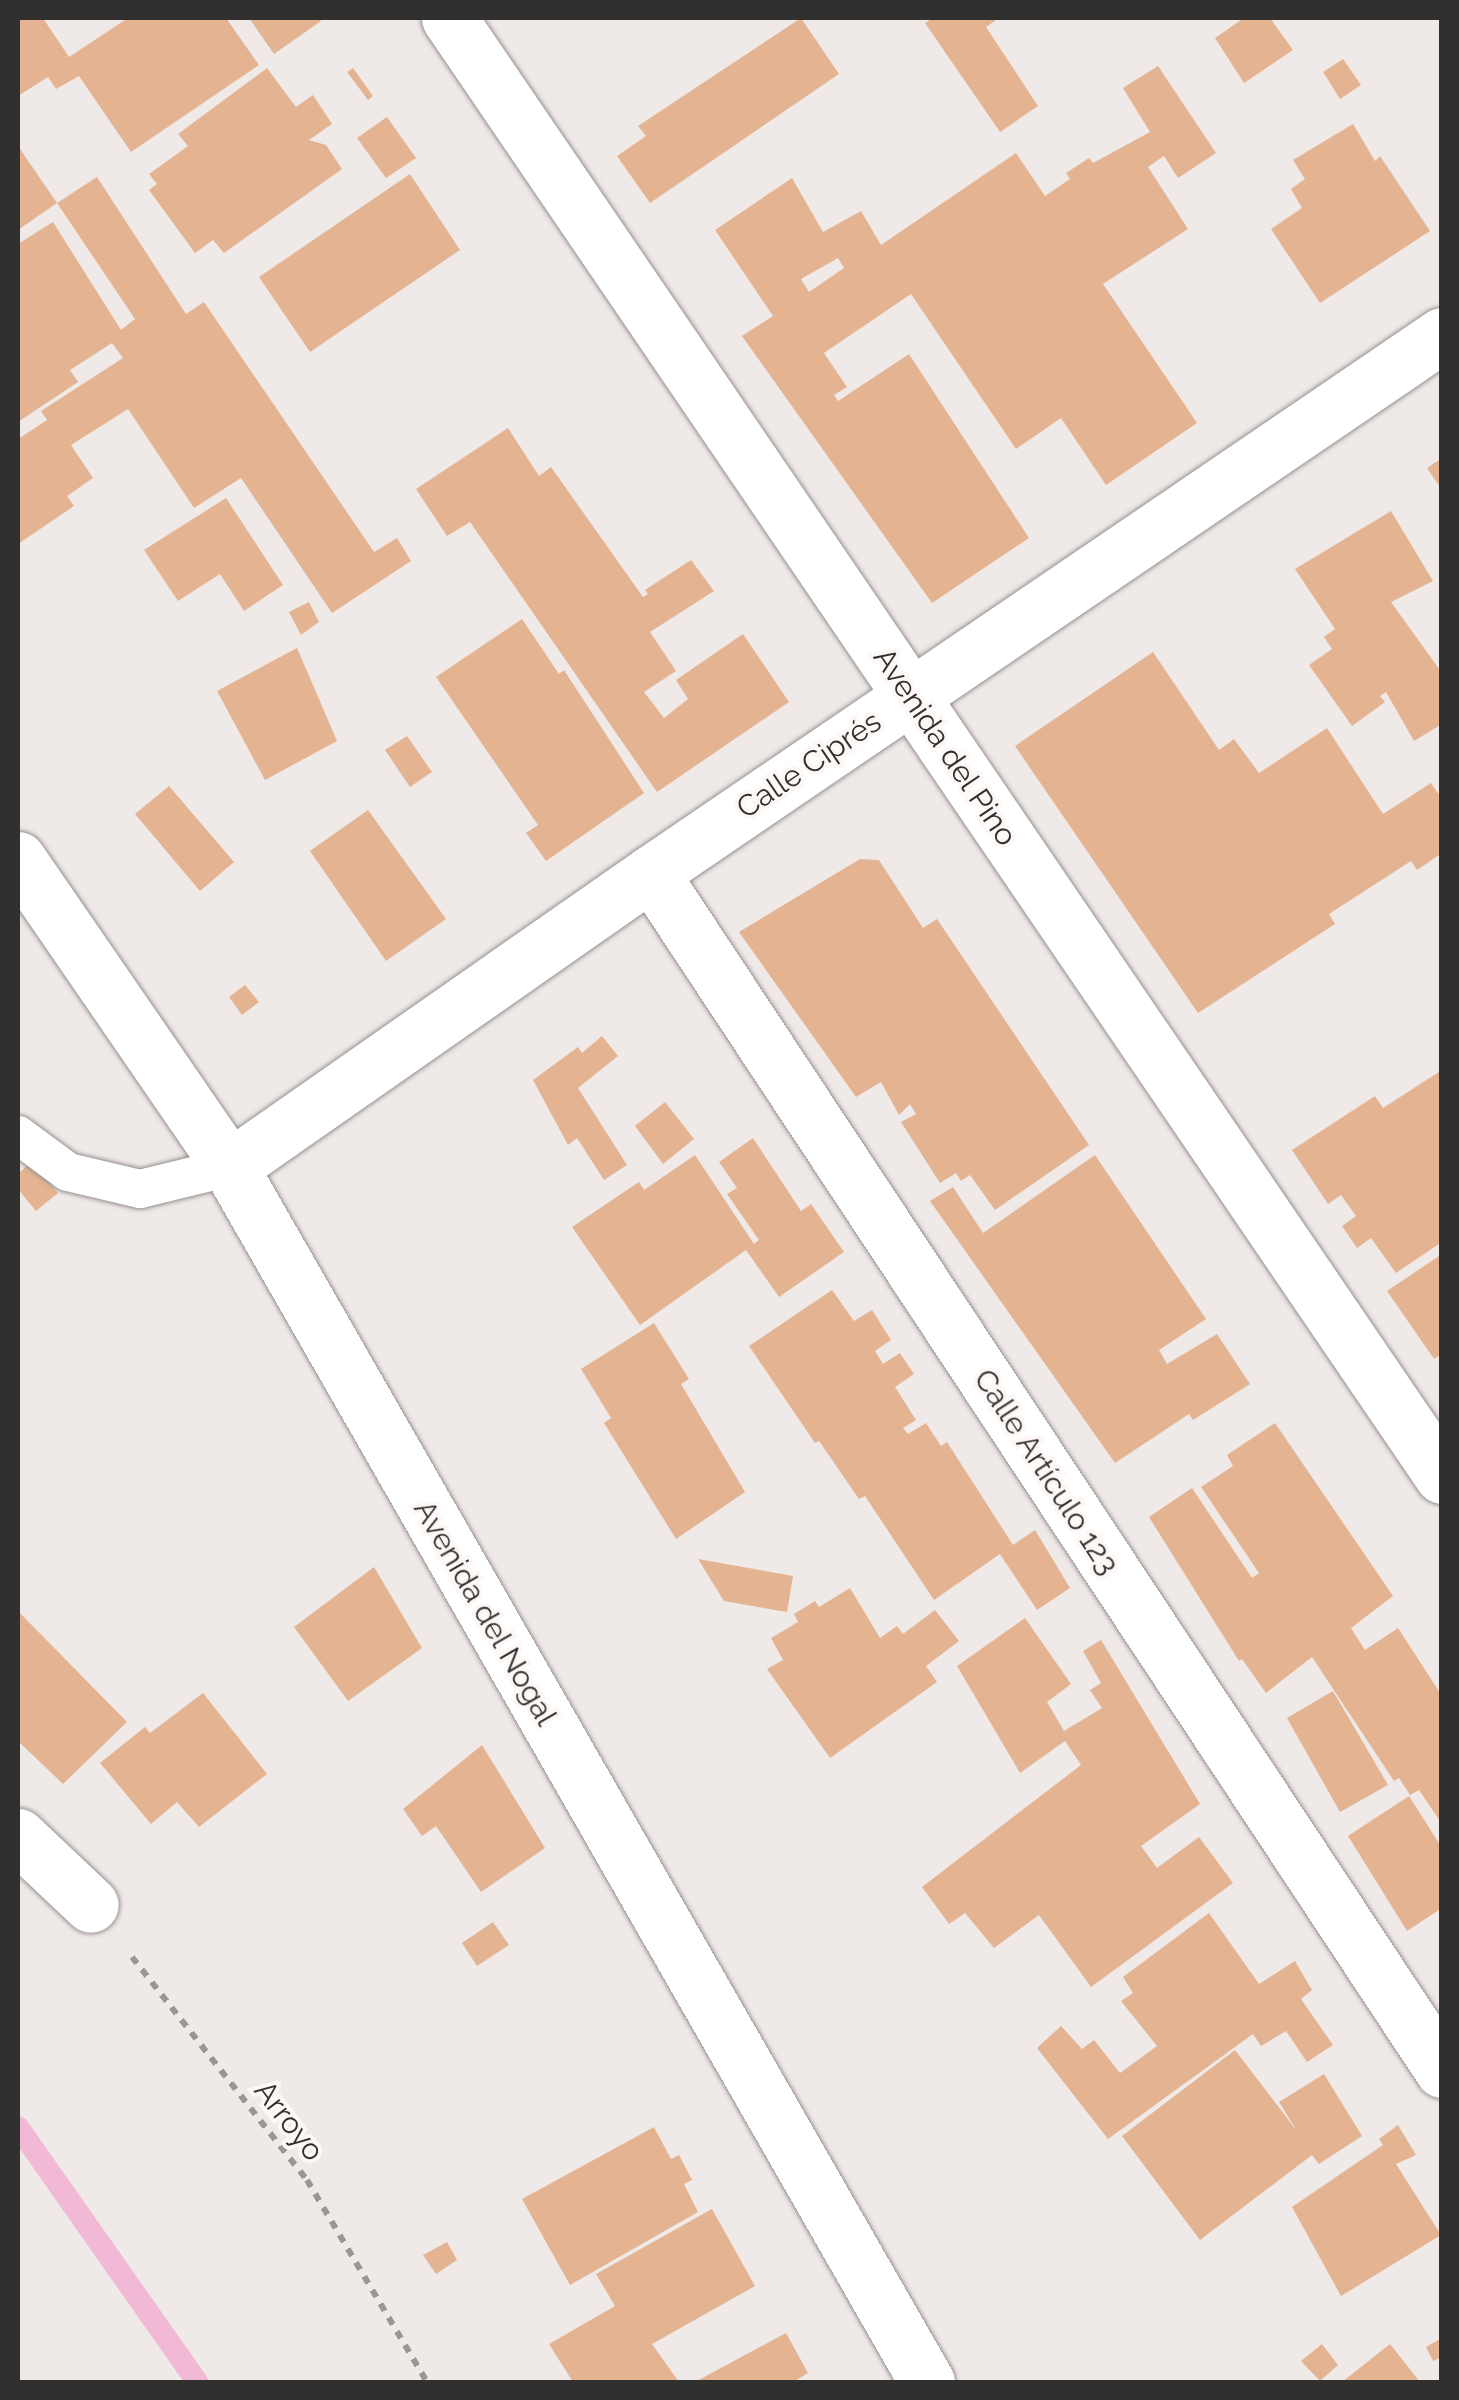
<!DOCTYPE html>
<html>
<head>
<meta charset="utf-8">
<style>
  body { margin:0 }
  #map { position:relative; width:1459px; height:2400px; overflow:hidden; background:#efe9e8; font-family:Raleway,sans-serif }
  div>[style] { position:absolute }
  .stream>* { height:22px; margin:-11px; padding:0 11px; transform-origin:11px; border-radius:11px; background:#f1b9d5 }
  .building>* { inset:0; background:#e4b492 }
  .path>* { height:6px; margin-top:-3px; transform-origin:0; background:repeating-linear-gradient(90deg,#9a9695 0 8px,transparent 0 16px) }
  .roads { filter:drop-shadow(0 0 2px #969190) drop-shadow(0 0 2px #969190) }
  .lane>* { height:38px; margin:-19px; padding:0 19px; transform-origin:19px; border-radius:19px; background:#fff }
  .street>* { height:55px; margin:-27.5px; padding:0 27.5px; transform-origin:27.5px; border-radius:27.5px; background:#fff }
  .secondary>* { height:55px; margin:-27.5px; padding:0 27.5px; transform-origin:27.5px; border-radius:27.5px; background:#fff }
  span { translate:-50% -50%; white-space:nowrap; text-align:center; line-height:1.15; -webkit-text-stroke:8px #fdf7f5; paint-order:stroke }
  .street-label { font-size:30px; color:#32302f }
  .frame { position:absolute; inset:0; border:20px solid #32302f; pointer-events:none }
</style>
</head>
<body>
<div id="map">
  <div class="stream">
    <i style="left:18px;top:2127px;width:312px;rotate:54.9deg"></i>
  </div>
  <div class="building">
    <i style="clip-path:polygon(18px 18px,43px 18px,69px 57px,128px 18px,226px 18px,259px 65px,131px 152px,79px 76px,56px 89px,48px 77px,18px 96px)"></i>
    <i style="clip-path:polygon(249px 18px,319px 18px,321px 21px,274px 54px)"></i>
    <i style="clip-path:polygon(801px 18px,839px 74px,650px 203px,617px 156px,646px 136px,638px 126px)"></i>
    <i style="clip-path:polygon(933px 18px,999px 18px,986px 27px,1038px 106px,1000px 132px,925px 23px)"></i>
    <i style="clip-path:polygon(1244px 18px,1270px 18px,1293px 50px,1244px 83px,1215px 38px)"></i>
    <i style="clip-path:polygon(1343px 59px,1361px 85px,1340px 99px,1323px 72px)"></i>
    <i style="clip-path:polygon(evenodd,1158px 66px,1216px 153px,1178px 178px,1164px 156px,1148px 167px,1188px 229px,1103px 284px,1197px 423px,1106px 485px,1061px 418px,1016px 449px,911px 294px,824px 353px,847px 387px,834px 395px,838px 401px,909px 354px,1029px 538px,932px 603px,742px 336px,773px 316px,715px 230px,792px 178px,823px 232px,861px 211px,881px 245px,1016px 153px,1045px 196px,1070px 179px,1066px 173px,1089px 158px,1093px 163px,1150px 132px,1123px 88px,1158px 66px,838px 258px,844px 268px,809px 292px,801px 279px,838px 258px)"></i>
    <i style="clip-path:polygon(267px 68px,296px 107px,313px 95px,332px 124px,309px 140px,326px 145px,342px 169px,224px 253px,213px 240px,195px 253px,149px 190px,157px 184px,149px 174px,188px 146px,178px 134px)"></i>
    <i style="clip-path:polygon(353px 68px,373px 96px,368px 100px,347px 72px)"></i>
    <i style="clip-path:polygon(387px 117px,416px 158px,386px 178px,357px 138px)"></i>
    <i style="clip-path:polygon(1353px 124px,1375px 161px,1380px 156px,1430px 231px,1320px 303px,1271px 229px,1302px 208px,1291px 189px,1305px 179px,1293px 160px)"></i>
    <i style="clip-path:polygon(18px 146px,57px 203px,18px 230px)"></i>
    <i style="clip-path:polygon(410px 174px,460px 250px,310px 352px,259px 277px)"></i>
    <i style="clip-path:polygon(97px 177px,186px 314px,204px 302px,374px 552px,397px 538px,411px 561px,332px 613px,241px 478px,194px 508px,128px 409px,71px 445px,93px 478px,67px 496px,74px 506px,18px 544px,18px 439px,47px 420px,41px 411px,123px 358px,112px 343px,70px 370px,78px 382px,18px 422px,18px 244px,53px 222px,121px 330px,135px 319px,57px 203px)"></i>
    <i style="clip-path:polygon(508px 428px,539px 476px,551px 467px,643px 597px,648px 594px,645px 590px,691px 560px,714px 591px,650px 632px,676px 671px,644px 692px,664px 718px,688px 699px,676px 680px,743px 634px,789px 702px,657px 792px,470px 522px,447px 536px,416px 489px)"></i>
    <i style="clip-path:polygon(1442px 458px,1442px 490px,1427px 468px)"></i>
    <i style="clip-path:polygon(226px 498px,283px 585px,244px 611px,220px 574px,178px 601px,144px 550px)"></i>
    <i style="clip-path:polygon(1391px 511px,1433px 581px,1391px 602px,1442px 673px,1442px 724px,1414px 741px,1386px 692px,1380px 696px,1385px 702px,1352px 726px,1309px 665px,1332px 649px,1324px 637px,1335px 629px,1295px 569px)"></i>
    <i style="clip-path:polygon(309px 602px,319px 622px,301px 635px,289px 612px)"></i>
    <i style="clip-path:polygon(522px 619px,559px 674px,564px 670px,644px 793px,546px 861px,526px 833px,538px 825px,436px 677px)"></i>
    <i style="clip-path:polygon(297px 648px,337px 741px,265px 780px,217px 691px)"></i>
    <i style="clip-path:polygon(1153px 652px,1219px 750px,1234px 739px,1259px 773px,1327px 728px,1383px 814px,1431px 783px,1442px 799px,1442px 853px,1417px 870px,1411px 861px,1329px 914px,1335px 924px,1198px 1013px,1015px 746px)"></i>
    <i style="clip-path:polygon(407px 736px,432px 772px,410px 787px,385px 750px)"></i>
    <i style="clip-path:polygon(169px 786px,234px 862px,200px 891px,135px 814px)"></i>
    <i style="clip-path:polygon(368px 810px,446px 919px,386px 961px,310px 851px)"></i>
    <i style="clip-path:polygon(860px 859px,879px 860px,923px 928px,937px 919px,1089px 1145px,995px 1210px,970px 1175px,961px 1181px,956px 1173px,940px 1183px,901px 1122px,916px 1114px,910px 1104px,899px 1115px,881px 1082px,856px 1097px,739px 932px)"></i>
    <i style="clip-path:polygon(245px 985px,259px 1002px,242px 1015px,229px 997px)"></i>
    <i style="clip-path:polygon(602px 1036px,618px 1056px,578px 1088px,627px 1165px,604px 1180px,577px 1138px,568px 1145px,533px 1080px,578px 1047px,582px 1053px)"></i>
    <i style="clip-path:polygon(1442px 1070px,1442px 1242px,1396px 1273px,1371px 1238px,1357px 1248px,1342px 1226px,1356px 1216px,1341px 1195px,1328px 1204px,1292px 1150px,1375px 1096px,1383px 1108px)"></i>
    <i style="clip-path:polygon(665px 1102px,694px 1139px,663px 1164px,635px 1126px)"></i>
    <i style="clip-path:polygon(753px 1138px,801px 1211px,811px 1204px,844px 1252px,779px 1297px,746px 1250px,640px 1325px,572px 1227px,639px 1182px,644px 1190px,695px 1155px,754px 1244px,759px 1240px,727px 1194px,737px 1188px,719px 1162px)"></i>
    <i style="clip-path:polygon(1095px 1155px,1206px 1319px,1159px 1350px,1167px 1364px,1217px 1334px,1250px 1384px,1193px 1420px,1189px 1414px,1115px 1463px,930px 1201px,953px 1187px,983px 1233px)"></i>
    <i style="clip-path:polygon(32px 1161px,58px 1193px,36px 1211px,18px 1189px,18px 1174px)"></i>
    <i style="clip-path:polygon(1442px 1254px,1442px 1354px,1434px 1359px,1387px 1291px)"></i>
    <i style="clip-path:polygon(832px 1290px,854px 1321px,872px 1310px,891px 1340px,875px 1351px,883px 1364px,900px 1353px,914px 1374px,895px 1387px,916px 1420px,903px 1428px,908px 1434px,926px 1423px,941px 1446px,947px 1442px,1013px 1545px,1035px 1530px,1070px 1588px,1037px 1610px,1000px 1554px,934px 1600px,865px 1496px,859px 1499px,819px 1441px,815px 1443px,749px 1346px)"></i>
    <i style="clip-path:polygon(654px 1323px,689px 1379px,681px 1384px,745px 1492px,676px 1539px,604px 1423px,611px 1418px,581px 1369px)"></i>
    <i style="clip-path:polygon(1275px 1423px,1393px 1596px,1351px 1628px,1365px 1650px,1398px 1628px,1442px 1696px,1442px 1824px,1419px 1790px,1410px 1795px,1399px 1778px,1394px 1781px,1312px 1657px,1266px 1693px,1242px 1659px,1239px 1661px,1149px 1517px,1192px 1488px,1252px 1578px,1259px 1573px,1201px 1487px,1233px 1466px,1227px 1455px)"></i>
    <i style="clip-path:polygon(698px 1559px,793px 1576px,787px 1612px,724px 1601px)"></i>
    <i style="clip-path:polygon(374px 1567px,422px 1648px,348px 1701px,294px 1627px)"></i>
    <i style="clip-path:polygon(850px 1588px,880px 1638px,897px 1626px,903px 1634px,935px 1610px,959px 1641px,926px 1666px,937px 1682px,830px 1758px,767px 1669px,783px 1660px,771px 1638px,798px 1622px,794px 1614px,815px 1601px,819px 1607px)"></i>
    <i style="clip-path:polygon(18px 1611px,127px 1722px,63px 1784px,18px 1741px)"></i>
    <i style="clip-path:polygon(1025px 1618px,1071px 1684px,1047px 1702px,1064px 1731px,1102px 1708px,1090px 1690px,1101px 1683px,1083px 1651px,1101px 1640px,1200px 1804px,1141px 1846px,1157px 1868px,1199px 1837px,1233px 1883px,1091px 1987px,1039px 1915px,994px 1948px,965px 1913px,949px 1924px,922px 1887px,1081px 1765px,1065px 1741px,1020px 1773px,957px 1666px)"></i>
    <i style="clip-path:polygon(1333px 1691px,1388px 1785px,1340px 1812px,1287px 1718px)"></i>
    <i style="clip-path:polygon(203px 1693px,267px 1774px,199px 1827px,177px 1802px,151px 1824px,100px 1763px,145px 1727px,150px 1733px)"></i>
    <i style="clip-path:polygon(482px 1745px,545px 1848px,481px 1892px,436px 1826px,422px 1836px,403px 1809px)"></i>
    <i style="clip-path:polygon(1409px 1796px,1442px 1848px,1442px 1908px,1407px 1931px,1348px 1836px)"></i>
    <i style="clip-path:polygon(1209px 1913px,1259px 1984px,1295px 1961px,1312px 1990px,1301px 1999px,1333px 2045px,1307px 2062px,1286px 2031px,1261px 2046px,1253px 2034px,1108px 2139px,1037px 2048px,1061px 2026px,1082px 2049px,1094px 2040px,1120px 2073px,1157px 2046px,1121px 2001px,1133px 1993px,1123px 1977px)"></i>
    <i style="clip-path:polygon(493px 1922px,509px 1945px,477px 1966px,462px 1943px)"></i>
    <i style="clip-path:polygon(1235px 2050px,1297px 2131px,1279px 2102px,1324px 2074px,1362px 2136px,1319px 2164px,1312px 2155px,1200px 2240px,1122px 2136px)"></i>
    <i style="clip-path:polygon(1398px 2125px,1416px 2155px,1396px 2164px,1441px 2235px,1341px 2296px,1292px 2207px,1383px 2145px,1379px 2139px)"></i>
    <i style="clip-path:polygon(654px 2127px,671px 2159px,679px 2155px,692px 2180px,684px 2184px,698px 2212px,570px 2285px,522px 2199px)"></i>
    <i style="clip-path:polygon(712px 2209px,755px 2286px,652px 2344px,679px 2382px,573px 2382px,549px 2344px,615px 2306px,596px 2274px)"></i>
    <i style="clip-path:polygon(447px 2242px,457px 2260px,436px 2274px,423px 2255px)"></i>
    <i style="clip-path:polygon(786px 2333px,808px 2373px,793px 2382px,695px 2382px)"></i>
    <i style="clip-path:polygon(1442px 2338px,1442px 2357px,1433px 2361px,1426px 2347px)"></i>
    <i style="clip-path:polygon(1322px 2344px,1338px 2365px,1320px 2381px,1301px 2361px)"></i>
    <i style="clip-path:polygon(1390px 2344px,1420px 2382px,1342px 2382px)"></i>
  </div>
  <div class="path">
    <i style="left:132px;top:1957px;width:283px;rotate:51.9deg"></i>
    <i style="left:307px;top:2180px;width:235px;rotate:59.3deg"></i>
  </div>
  <div class="roads">
    <div class="lane">
      <i style="left:18px;top:1135px;width:62px;rotate:36.5deg"></i>
      <i style="left:68px;top:1172px;width:74px;rotate:13.3deg"></i>
      <i style="left:140px;top:1189px;width:93px;rotate:-13.7deg"></i>
    </div>
    <div class="street">
      <i style="left:651px;top:873px;width:1435px;rotate:56.54deg"></i>
      <i style="left:230px;top:1167px;width:513px;rotate:-34.93deg"></i>
      <i style="left:651px;top:873px;width:957px;rotate:-34.22deg"></i>
      <i style="left:18px;top:1836px;width:100px;rotate:43.4deg"></i>
    </div>
    <div class="secondary">
      <i style="left:449px;top:18px;width:1764px;rotate:55.74deg"></i>
      <i style="left:18px;top:859px;width:374px;rotate:55.5deg"></i>
      <i style="left:230px;top:1167px;width:1401px;rotate:60.16deg"></i>
    </div>
  </div>
  <div class="street-label">
    <span style="left:945px;top:747px;rotate:56deg">Avenida del Pino</span>
    <span style="left:809px;top:765px;rotate:-34deg">Calle Ciprés</span>
    <span style="left:1046px;top:1472px;rotate:57deg">Calle Artículo 123</span>
    <span style="left:485px;top:1613px;rotate:60deg">Avenida del Nogal</span>
    <span style="left:289px;top:2121px;rotate:52deg">Arroyo</span>
  </div>
  <div class="frame"></div>
</div>
</body>
</html>
